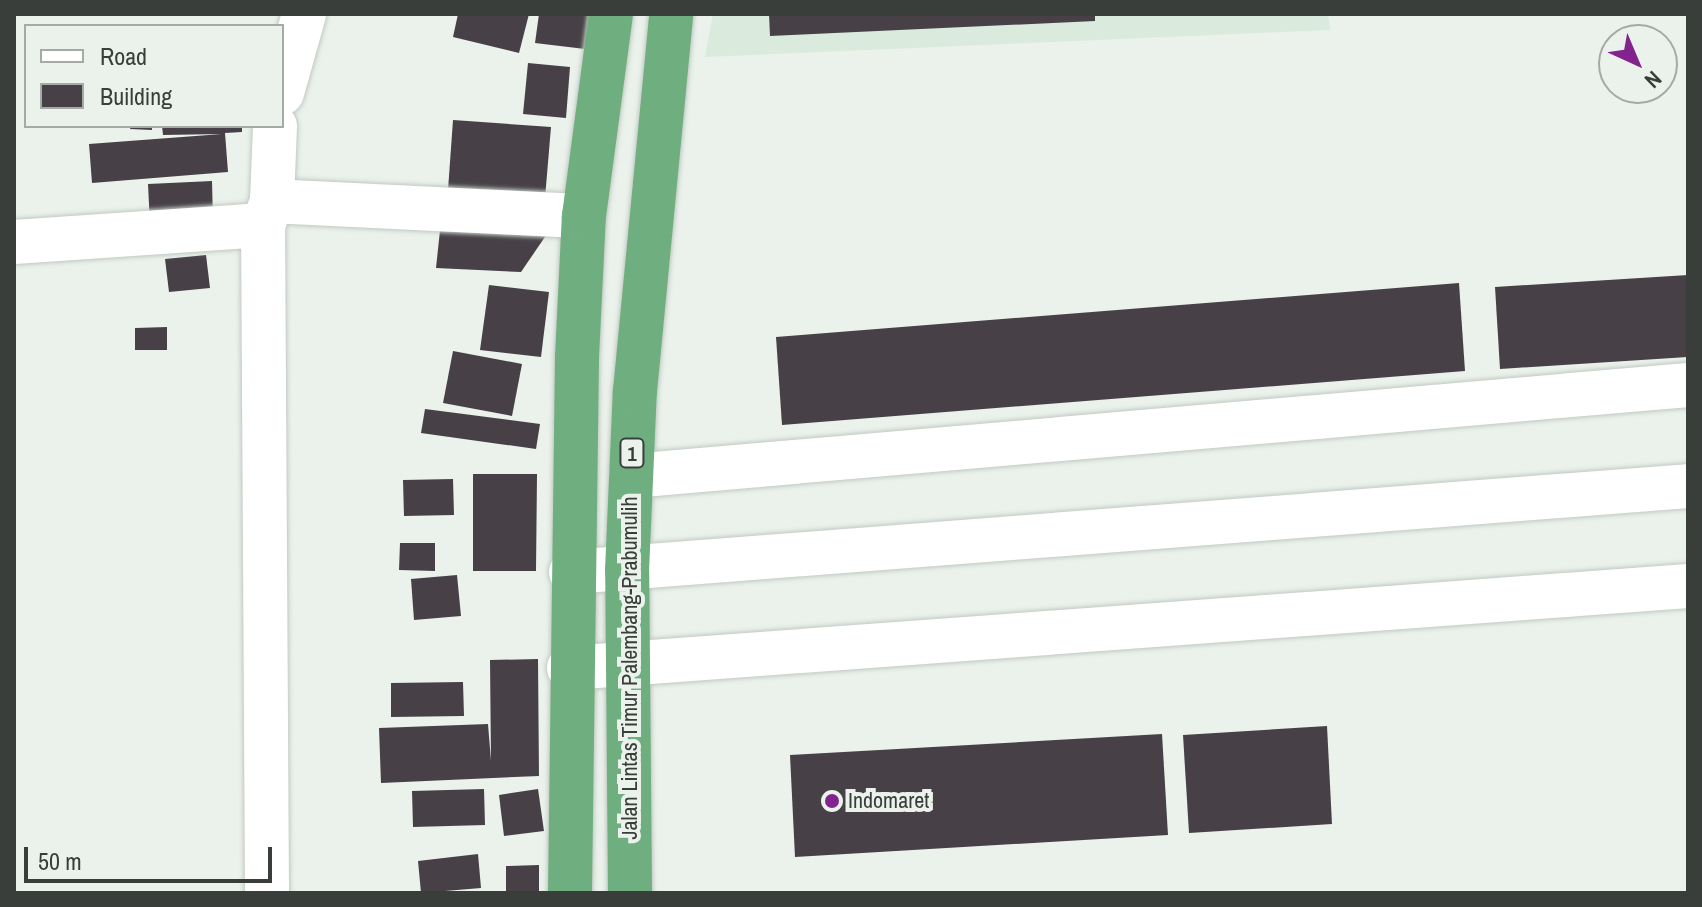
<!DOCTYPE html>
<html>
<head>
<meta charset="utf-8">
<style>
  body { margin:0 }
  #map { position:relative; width:1702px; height:907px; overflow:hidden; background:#eaf2eb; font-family:"Archivo Narrow",sans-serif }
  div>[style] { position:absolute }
  .built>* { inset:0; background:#daeadd }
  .building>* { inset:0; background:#474147 }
  .roads { filter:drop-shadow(0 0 2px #c1c9c2) drop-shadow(0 0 2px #c1c9c2) }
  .minor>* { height:44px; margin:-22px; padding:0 22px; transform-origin:22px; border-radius:22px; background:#fff }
  .highway>* { height:44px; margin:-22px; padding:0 22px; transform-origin:22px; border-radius:22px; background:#6faf7f }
  .dots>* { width:22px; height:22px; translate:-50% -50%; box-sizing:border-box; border:4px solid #eaf2eb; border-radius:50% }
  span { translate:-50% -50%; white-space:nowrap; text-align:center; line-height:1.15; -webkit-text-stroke:8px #eaf2eb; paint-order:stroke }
  .shield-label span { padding:2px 6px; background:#eaf2eb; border:2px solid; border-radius:6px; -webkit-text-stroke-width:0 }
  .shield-label { font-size:20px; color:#3a3e3b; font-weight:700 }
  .street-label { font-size:22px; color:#3a3e3b }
  .poi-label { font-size:22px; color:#3a3e3b }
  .left { translate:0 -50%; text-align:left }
  .frame { position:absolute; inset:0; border:16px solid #3a3e3b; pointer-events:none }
  .legend { position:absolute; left:24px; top:24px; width:260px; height:104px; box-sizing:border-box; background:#eaf2eb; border:2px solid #a4aaa5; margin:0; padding:10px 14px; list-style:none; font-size:24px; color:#3a3e3b }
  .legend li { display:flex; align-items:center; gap:16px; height:40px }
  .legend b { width:40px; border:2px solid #a4aaa5 }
  .north { position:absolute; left:1598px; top:24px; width:80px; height:80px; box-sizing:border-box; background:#eaf2eb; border:2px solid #a4aaa5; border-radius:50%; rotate:136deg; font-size:22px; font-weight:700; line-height:32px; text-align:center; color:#3a3e3b }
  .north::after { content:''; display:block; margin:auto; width:28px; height:36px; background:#83248e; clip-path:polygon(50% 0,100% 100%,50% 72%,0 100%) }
  .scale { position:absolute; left:24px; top:847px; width:248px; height:36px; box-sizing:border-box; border:4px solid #3a3e3b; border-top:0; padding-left:10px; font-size:24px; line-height:28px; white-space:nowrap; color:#3a3e3b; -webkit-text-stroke:6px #eaf2eb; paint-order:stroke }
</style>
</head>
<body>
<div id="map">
  <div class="built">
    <i style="clip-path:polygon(713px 14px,1328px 14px,1330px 30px,705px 57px)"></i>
  </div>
  <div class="building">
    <i style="clip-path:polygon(458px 14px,529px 14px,519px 53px,453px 37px)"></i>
    <i style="clip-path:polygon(539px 14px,589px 14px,585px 49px,535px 43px)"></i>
    <i style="clip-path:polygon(769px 14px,1095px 14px,1095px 21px,770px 36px)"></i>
    <i style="clip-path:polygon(528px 63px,570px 67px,566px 118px,523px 114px)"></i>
    <i style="clip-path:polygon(453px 120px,551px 127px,544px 210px,447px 204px)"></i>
    <i style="clip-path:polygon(131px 126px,152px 126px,152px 130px,130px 129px)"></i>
    <i style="clip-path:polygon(162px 126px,242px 126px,242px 132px,225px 133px,228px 172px,92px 183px,89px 144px,222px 134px,163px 135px)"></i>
    <i style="clip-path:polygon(212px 181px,213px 222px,150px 225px,148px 184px)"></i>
    <i style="clip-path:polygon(441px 221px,549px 231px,521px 272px,436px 268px)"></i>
    <i style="clip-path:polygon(206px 255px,210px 288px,169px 292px,165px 259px)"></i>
    <i style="clip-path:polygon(1688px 275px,1688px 357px,1500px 369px,1495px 287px)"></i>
    <i style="clip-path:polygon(1459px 283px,1465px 371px,782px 425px,776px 337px)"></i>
    <i style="clip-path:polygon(489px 285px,549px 292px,541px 357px,480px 350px)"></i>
    <i style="clip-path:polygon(167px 327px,167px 350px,135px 350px,135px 328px)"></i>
    <i style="clip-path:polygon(453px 351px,522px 364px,512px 416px,443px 403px)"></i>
    <i style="clip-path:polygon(425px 409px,540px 424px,536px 449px,421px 433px)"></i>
    <i style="clip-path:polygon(473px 474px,537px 474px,536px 571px,473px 571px)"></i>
    <i style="clip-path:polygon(453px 479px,454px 515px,404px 516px,403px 480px)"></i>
    <i style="clip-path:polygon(400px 543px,435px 543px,435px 571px,399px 570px)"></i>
    <i style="clip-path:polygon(457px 575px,461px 616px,414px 620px,411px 579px)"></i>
    <i style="clip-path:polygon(538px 659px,539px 776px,381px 783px,379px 728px,488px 724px,491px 761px,490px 660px)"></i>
    <i style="clip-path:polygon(463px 682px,464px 716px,391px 717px,391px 683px)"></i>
    <i style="clip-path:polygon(1327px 726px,1332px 824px,1189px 833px,1183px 735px)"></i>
    <i style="clip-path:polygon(1162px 734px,1168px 835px,795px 857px,790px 755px)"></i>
    <i style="clip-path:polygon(484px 789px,485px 825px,413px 827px,412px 791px)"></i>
    <i style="clip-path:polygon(538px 789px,544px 831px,504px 836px,499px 795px)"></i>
    <i style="clip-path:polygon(478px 854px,481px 888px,421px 893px,418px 861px)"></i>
    <i style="clip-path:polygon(539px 865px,539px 893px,506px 893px,506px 866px)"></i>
  </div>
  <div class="roads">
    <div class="minor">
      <i style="left:282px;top:93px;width:82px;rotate:-74.4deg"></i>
      <i style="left:272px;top:201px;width:312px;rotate:2.8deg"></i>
      <i style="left:14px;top:242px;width:250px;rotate:-3.9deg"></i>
      <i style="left:631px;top:476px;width:1061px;rotate:-4.92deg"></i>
      <i style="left:571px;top:572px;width:1120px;rotate:-4.4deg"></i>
      <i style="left:569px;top:668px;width:1122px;rotate:-4.19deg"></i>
      <i style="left:267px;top:893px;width:668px;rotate:-90.34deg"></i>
      <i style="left:263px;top:225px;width:26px;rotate:-69deg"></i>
      <i style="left:272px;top:201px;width:75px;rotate:-87.7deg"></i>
    </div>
    <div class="highway">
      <i style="left:570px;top:893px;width:536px;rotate:-89.25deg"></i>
      <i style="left:577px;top:357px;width:141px;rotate:-87.2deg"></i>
      <i style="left:584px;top:216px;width:204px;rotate:-82.4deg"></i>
      <i style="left:630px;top:893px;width:322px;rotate:-90.5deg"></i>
      <i style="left:627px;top:571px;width:180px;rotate:-87.5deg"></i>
      <i style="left:635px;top:391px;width:379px;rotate:-84.5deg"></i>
    </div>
  </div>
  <div class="dots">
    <i style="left:832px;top:801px;background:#83248e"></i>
  </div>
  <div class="shield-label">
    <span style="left:632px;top:453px">1</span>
  </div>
  <div class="street-label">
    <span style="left:630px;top:668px;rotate:-90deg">Jalan Lintas Timur Palembang-Prabumulih</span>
  </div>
  <div class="poi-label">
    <span class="left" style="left:848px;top:801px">Indomaret</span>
  </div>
  <div class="frame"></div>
  <ul class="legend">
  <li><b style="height:10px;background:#fff"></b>Road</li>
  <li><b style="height:22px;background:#474147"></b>Building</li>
  </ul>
  <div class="north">N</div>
  <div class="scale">50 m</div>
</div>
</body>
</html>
